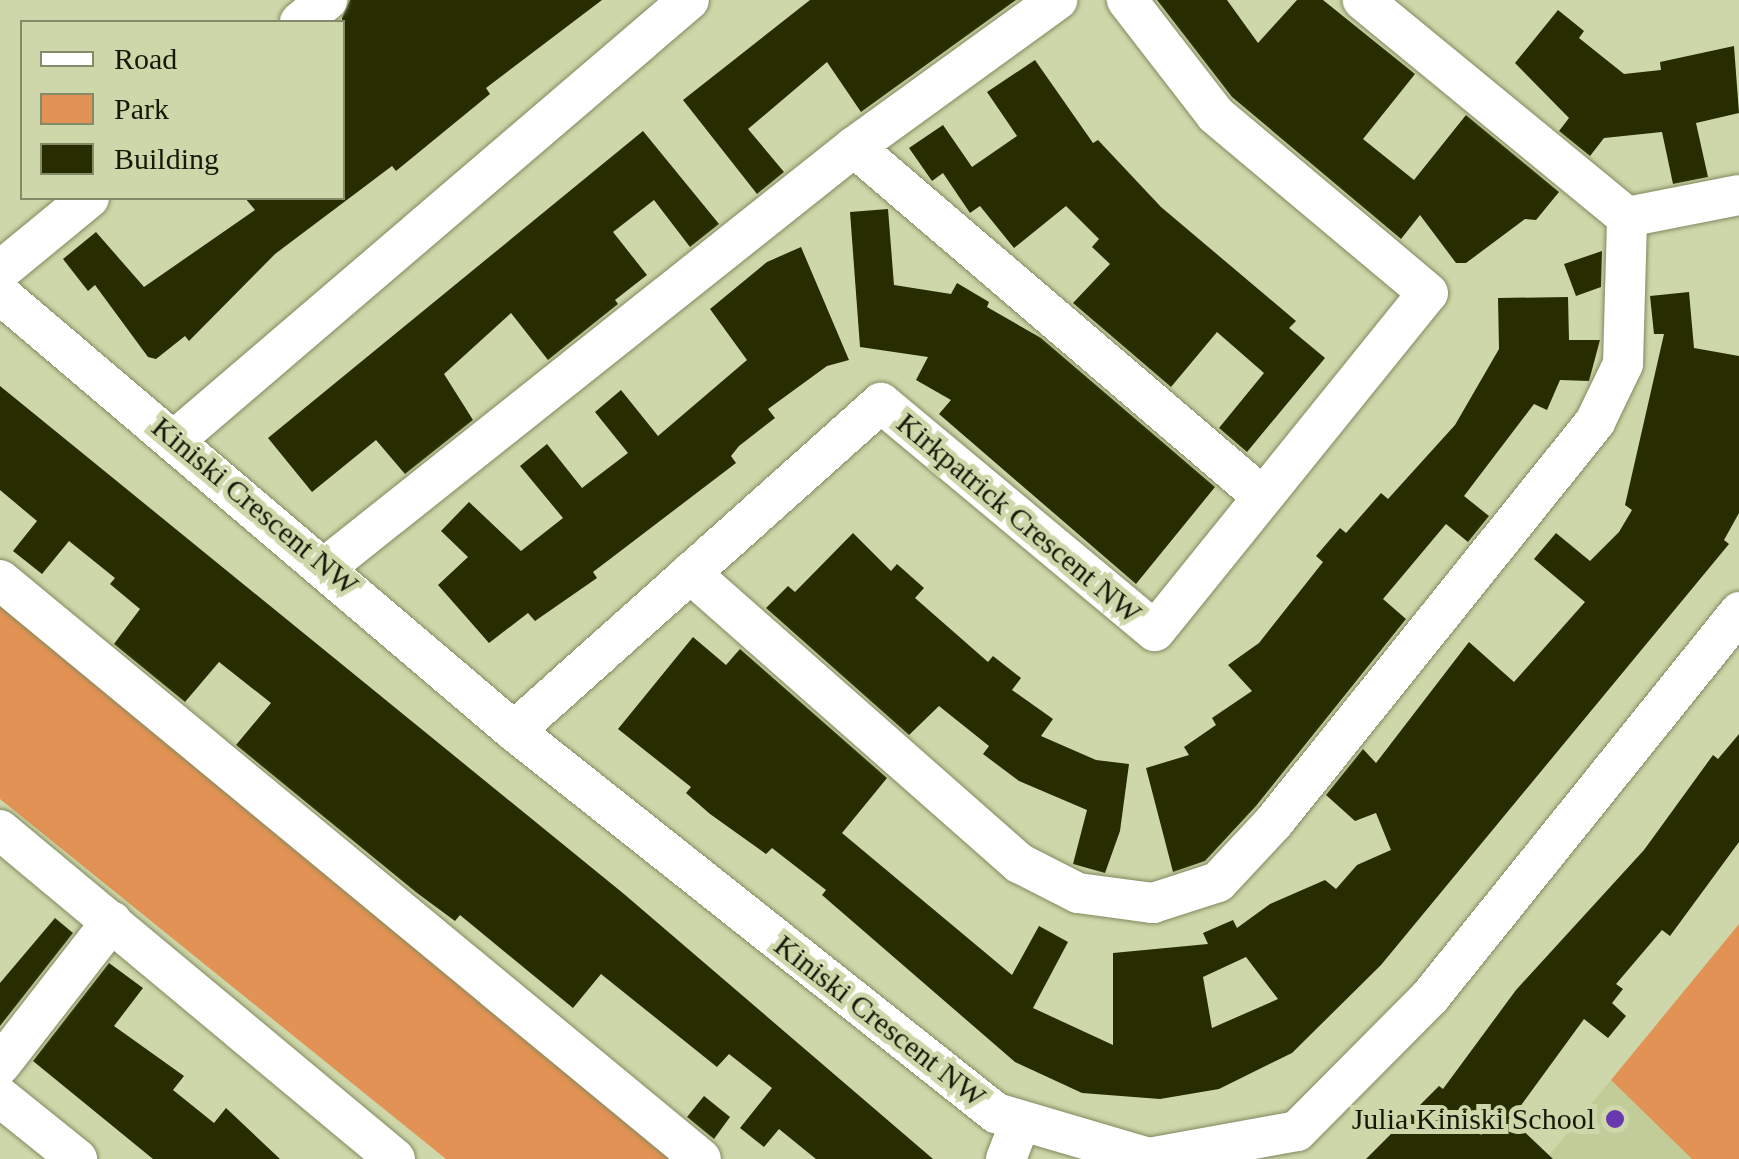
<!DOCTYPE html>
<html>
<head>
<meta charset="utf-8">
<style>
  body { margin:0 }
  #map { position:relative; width:1739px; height:1159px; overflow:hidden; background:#cdd7a9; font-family:"Times New Roman",serif }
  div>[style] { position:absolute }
  .built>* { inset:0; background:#c2cc98 }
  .green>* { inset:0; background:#e19254 }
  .building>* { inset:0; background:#272d00 }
  .roads { filter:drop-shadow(0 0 2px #81895f) drop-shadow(0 0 2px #81895f) }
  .minor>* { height:40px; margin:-20px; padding:0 20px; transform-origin:20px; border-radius:20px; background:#fff }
  .dots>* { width:28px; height:28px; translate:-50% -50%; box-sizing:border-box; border:5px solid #cdd7a9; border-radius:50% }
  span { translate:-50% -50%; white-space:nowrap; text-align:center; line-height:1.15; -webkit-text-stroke:10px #cdd7a9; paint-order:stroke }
  .street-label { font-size:30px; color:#151807 }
  .poi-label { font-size:30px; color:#151807 }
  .right { translate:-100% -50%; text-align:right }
  .legend { position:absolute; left:20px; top:20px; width:325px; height:180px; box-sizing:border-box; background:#cdd7a9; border:2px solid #838b68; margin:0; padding:12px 18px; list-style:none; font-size:30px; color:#151807 }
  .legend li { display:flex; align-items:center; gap:20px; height:50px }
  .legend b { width:50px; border:2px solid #838b68 }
</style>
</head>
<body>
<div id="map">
  <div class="built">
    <i style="clip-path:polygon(1611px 1080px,1692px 1159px,1546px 1159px)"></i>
  </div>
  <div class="green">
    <i style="clip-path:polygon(0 602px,671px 1159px,446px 1159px,0 799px)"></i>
    <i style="clip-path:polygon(1739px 924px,1739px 1159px,1692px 1159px,1611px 1080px)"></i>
  </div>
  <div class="building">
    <i style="clip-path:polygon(350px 0,602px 0,486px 88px,490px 94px,396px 171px,392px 166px,275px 254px,189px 341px,185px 336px,156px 359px,148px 357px,95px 285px,88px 291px,63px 259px,96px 232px,144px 287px,255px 210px,245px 198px,342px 198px,342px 18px)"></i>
    <i style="clip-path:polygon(810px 0,1016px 0,861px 112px,827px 62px,748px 129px,784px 172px,757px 194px,683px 100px)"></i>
    <i style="clip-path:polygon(1157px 0,1227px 0,1258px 43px,1297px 0,1323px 0,1415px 74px,1363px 139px,1414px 180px,1466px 115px,1559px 192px,1536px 220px,1525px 219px,1466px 263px,1456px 263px,1420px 215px,1401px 239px,1232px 97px)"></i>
    <i style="clip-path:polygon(1558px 10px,1584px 31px,1579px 38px,1624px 74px,1661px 70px,1660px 62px,1734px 46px,1739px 113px,1696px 123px,1708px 177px,1673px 184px,1662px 132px,1604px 138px,1590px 156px,1559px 131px,1569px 118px,1515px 63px)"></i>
    <i style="clip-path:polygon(1035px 60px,1093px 143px,1098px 140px,1161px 207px,1296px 321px,1289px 328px,1325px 358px,1247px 452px,1219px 428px,1264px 373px,1217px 332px,1171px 387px,1073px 303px,1110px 264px,1092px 247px,1099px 239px,1066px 206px,1014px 248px,980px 206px,970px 213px,943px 173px,932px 181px,909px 148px,943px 125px,972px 167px,1017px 136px,987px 92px)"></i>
    <i style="clip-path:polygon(643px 131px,719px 224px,690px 247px,654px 200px,613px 232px,647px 275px,615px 300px,618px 304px,548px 360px,511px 313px,444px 374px,473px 420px,405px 474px,376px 440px,312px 492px,268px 438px)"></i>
    <i style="clip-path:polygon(888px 209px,894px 285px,951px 294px,957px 283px,989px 302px,987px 307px,1041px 338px,1215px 487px,1136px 584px,939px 414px,951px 400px,916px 380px,928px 357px,860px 347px,850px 212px)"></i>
    <i style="clip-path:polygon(801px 247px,849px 360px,827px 366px,768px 409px,775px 418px,739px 446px,731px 456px,736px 463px,593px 572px,597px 578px,535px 621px,528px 613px,489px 643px,438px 585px,468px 557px,441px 531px,469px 502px,521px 551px,563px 518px,520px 466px,547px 444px,582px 488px,628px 453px,595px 412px,621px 390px,658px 436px,747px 360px,710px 309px,767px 262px)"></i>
    <i style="clip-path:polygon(1602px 251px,1601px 287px,1576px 296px,1564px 264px)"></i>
    <i style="clip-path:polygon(evenodd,1689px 292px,1694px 348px,1739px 356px,1739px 513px,1724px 540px,1729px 544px,1381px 965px,1292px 1053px,1219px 1089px,1160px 1099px,1082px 1093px,1015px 1062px,822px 895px,826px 890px,772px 848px,766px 854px,710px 814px,686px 793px,691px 787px,618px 729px,693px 637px,726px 665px,740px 649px,887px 778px,842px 833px,1012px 975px,1039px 926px,1068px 942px,1033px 1008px,1113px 1045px,1113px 953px,1208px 944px,1203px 933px,1233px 920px,1237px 928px,1270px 904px,1325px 880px,1336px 889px,1357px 865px,1391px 850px,1376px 813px,1355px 821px,1326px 795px,1363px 749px,1376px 763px,1469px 642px,1514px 682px,1585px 602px,1534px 559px,1556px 533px,1590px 561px,1619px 532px,1632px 510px,1625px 505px,1664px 334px,1654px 334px,1650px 296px,1689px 292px,1246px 957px,1278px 999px,1212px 1028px,1203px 977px,1246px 957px)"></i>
    <i style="clip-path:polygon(1568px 297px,1569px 340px,1600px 340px,1589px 381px,1560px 380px,1547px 410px,1534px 404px,1464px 496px,1489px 516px,1468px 542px,1446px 524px,1383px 599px,1406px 619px,1256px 806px,1205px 861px,1173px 872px,1146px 768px,1189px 755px,1184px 747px,1216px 725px,1212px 718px,1252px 691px,1228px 665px,1259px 643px,1323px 562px,1316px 556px,1340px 528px,1346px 533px,1381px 493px,1388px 499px,1455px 425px,1499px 349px,1498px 298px)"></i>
    <i style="clip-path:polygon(0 386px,624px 894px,933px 1159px,816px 1159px,779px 1129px,764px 1147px,740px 1128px,772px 1088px,729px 1054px,717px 1067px,601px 974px,573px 1008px,460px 915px,455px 921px,417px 893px,236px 745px,271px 703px,219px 662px,185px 702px,114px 644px,140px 609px,110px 584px,115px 578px,69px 541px,42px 574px,13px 551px,37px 521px,0 490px)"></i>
    <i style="clip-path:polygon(853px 533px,891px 571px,897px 564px,924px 588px,915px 598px,988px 662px,993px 656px,1021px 678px,1012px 690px,1053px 719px,1041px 736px,1096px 760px,1129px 764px,1120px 831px,1105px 873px,1073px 864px,1087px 810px,1019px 781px,983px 754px,989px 746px,939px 706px,909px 735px,766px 608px,788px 586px,795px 592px)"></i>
    <i style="clip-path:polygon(1739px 734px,1739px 842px,1670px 936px,1662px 930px,1616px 984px,1623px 989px,1612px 1003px,1626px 1016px,1608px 1038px,1584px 1019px,1511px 1119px,1553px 1159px,1366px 1159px,1439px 1086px,1443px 1089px,1516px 990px,1644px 850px,1713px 755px,1718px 759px)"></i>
    <i style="clip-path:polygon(55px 918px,73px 933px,0 1026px,0 983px)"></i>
    <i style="clip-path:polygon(109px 963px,143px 988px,114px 1026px,184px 1076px,173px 1090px,214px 1123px,226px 1108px,280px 1159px,153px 1159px,33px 1061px)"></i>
    <i style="clip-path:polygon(704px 1096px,730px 1117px,714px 1139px,687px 1117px)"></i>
  </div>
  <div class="roads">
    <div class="minor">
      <i style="left:300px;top:22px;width:35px;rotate:-39deg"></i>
      <i style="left:854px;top:147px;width:538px;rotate:40.56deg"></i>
      <i style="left:1627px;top:217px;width:114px;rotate:-11.1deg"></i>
      <i style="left:0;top:271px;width:115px;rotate:-39.4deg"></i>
      <i style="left:0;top:294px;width:675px;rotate:40.37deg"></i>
      <i style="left:514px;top:731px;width:615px;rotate:38.4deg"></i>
      <i style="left:996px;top:1113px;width:159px;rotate:16.4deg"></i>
      <i style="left:1149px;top:1158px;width:150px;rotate:-10.3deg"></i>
      <i style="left:1297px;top:1131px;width:189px;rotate:-45.2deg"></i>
      <i style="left:1430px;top:997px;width:494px;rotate:-51.2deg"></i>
      <i style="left:176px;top:439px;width:675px;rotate:-40.56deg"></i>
      <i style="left:327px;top:566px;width:673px;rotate:-38.49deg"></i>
      <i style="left:854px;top:147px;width:251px;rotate:-35.9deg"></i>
      <i style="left:690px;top:573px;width:439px;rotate:41.4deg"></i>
      <i style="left:1019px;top:863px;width:66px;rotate:27deg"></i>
      <i style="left:1078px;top:893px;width:76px;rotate:7.6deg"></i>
      <i style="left:1153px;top:903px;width:68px;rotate:-17.9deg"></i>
      <i style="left:1218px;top:882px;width:82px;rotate:-47deg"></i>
      <i style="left:1274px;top:822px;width:513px;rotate:-51.25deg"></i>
      <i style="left:1595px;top:422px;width:64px;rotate:-64.2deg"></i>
      <i style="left:1623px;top:364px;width:147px;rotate:-88.4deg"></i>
      <i style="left:1627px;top:217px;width:342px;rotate:-140.6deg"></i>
      <i style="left:0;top:580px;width:909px;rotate:39.56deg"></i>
      <i style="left:514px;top:731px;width:492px;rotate:-41.8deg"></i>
      <i style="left:881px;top:403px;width:356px;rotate:39.8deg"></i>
      <i style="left:1155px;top:631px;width:434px;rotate:-51.1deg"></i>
      <i style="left:1428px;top:293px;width:278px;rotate:-140deg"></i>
      <i style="left:1215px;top:114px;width:144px;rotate:-127.7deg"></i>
      <i style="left:0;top:830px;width:514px;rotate:39.79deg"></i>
      <i style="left:0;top:1065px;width:182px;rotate:-52.1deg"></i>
      <i style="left:0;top:1097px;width:99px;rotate:38.8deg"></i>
      <i style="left:1006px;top:1159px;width:39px;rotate:-69deg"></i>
    </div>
  </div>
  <div class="dots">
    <i style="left:1615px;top:1119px;background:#6838af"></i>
  </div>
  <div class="street-label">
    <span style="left:255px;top:506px;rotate:40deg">Kiniski Crescent NW</span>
    <span style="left:1019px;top:518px;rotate:40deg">Kirkpatrick Crescent NW</span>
    <span style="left:880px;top:1021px;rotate:38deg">Kiniski Crescent NW</span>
  </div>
  <div class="poi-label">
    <span class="right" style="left:1595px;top:1119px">Julia Kiniski School</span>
  </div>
  <ul class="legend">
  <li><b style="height:12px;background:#fff"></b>Road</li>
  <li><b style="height:28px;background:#e19254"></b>Park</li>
  <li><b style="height:28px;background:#272d00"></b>Building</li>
  </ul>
</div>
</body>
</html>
